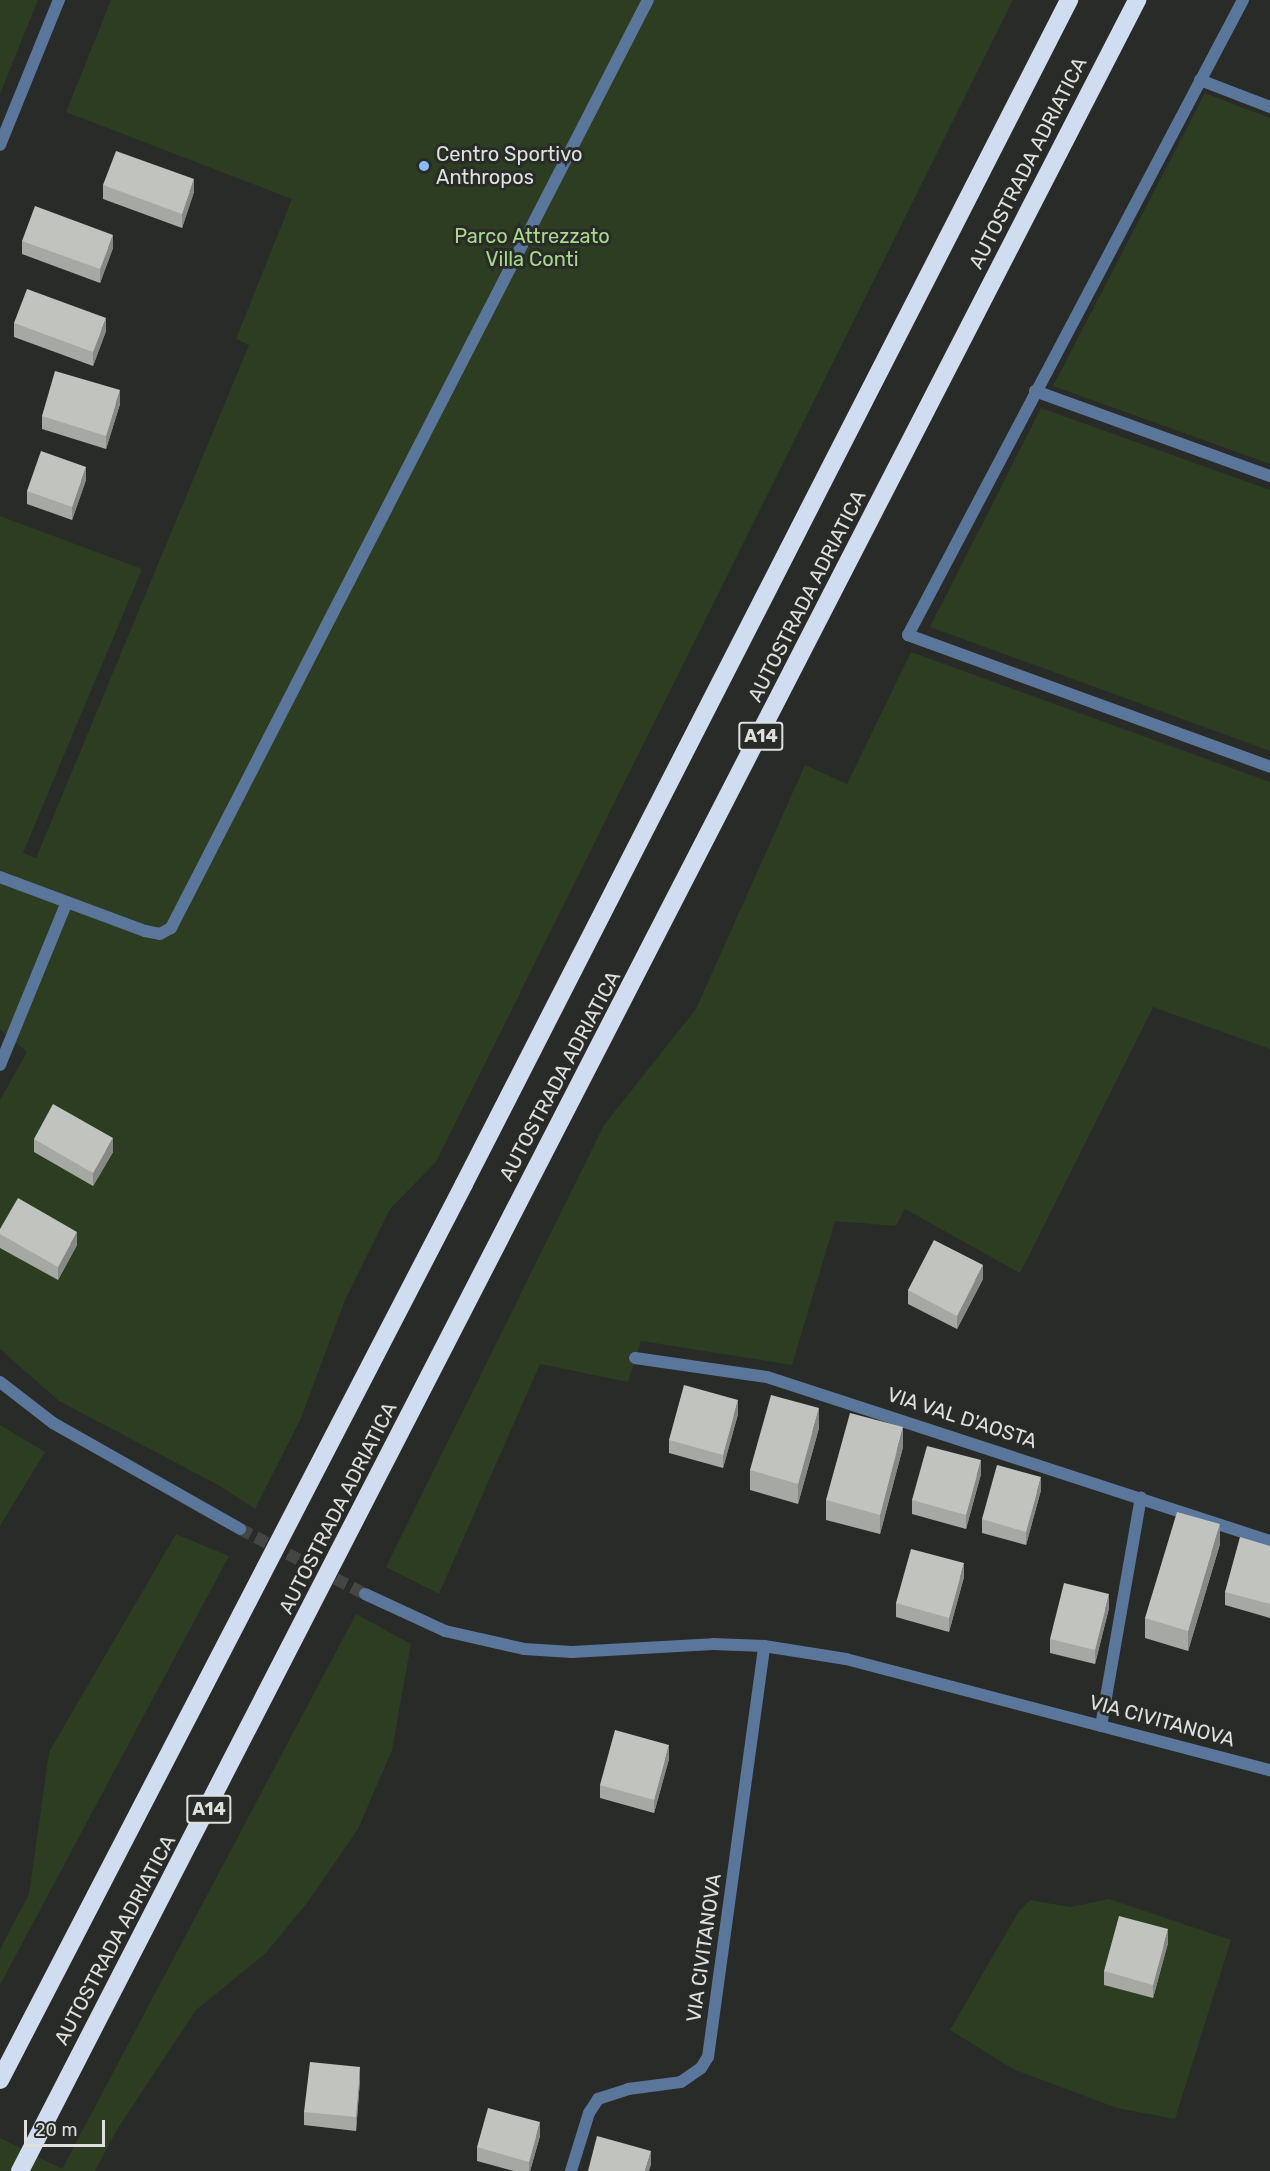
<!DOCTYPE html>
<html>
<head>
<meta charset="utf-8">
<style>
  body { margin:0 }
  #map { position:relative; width:1270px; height:2171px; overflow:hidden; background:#282b27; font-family:Rubik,sans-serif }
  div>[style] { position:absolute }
  .green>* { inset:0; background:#2c3d21 }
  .tertiary-tunnel>* { height:12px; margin-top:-6px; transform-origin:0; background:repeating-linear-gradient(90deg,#434642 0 12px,transparent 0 18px) }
  .service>* { height:12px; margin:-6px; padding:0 6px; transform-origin:6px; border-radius:6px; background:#5a769a }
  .minor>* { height:12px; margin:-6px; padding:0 6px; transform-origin:6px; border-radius:6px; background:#5a769a }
  .tertiary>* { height:12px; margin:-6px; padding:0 6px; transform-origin:6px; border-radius:6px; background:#5a769a }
  .motorway>* { height:18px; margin:-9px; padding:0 9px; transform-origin:9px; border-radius:9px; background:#d0ddf0 }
  .wall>* { inset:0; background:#a5a8a3 }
  .shaded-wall>* { inset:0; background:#868885 }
  .building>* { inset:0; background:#c0c3be }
  .dots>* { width:16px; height:16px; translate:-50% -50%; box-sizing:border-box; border:3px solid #282b27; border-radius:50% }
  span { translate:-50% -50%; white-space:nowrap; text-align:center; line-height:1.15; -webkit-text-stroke:6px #282b27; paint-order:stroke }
  .shield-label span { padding:2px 4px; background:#282b27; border:2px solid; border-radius:4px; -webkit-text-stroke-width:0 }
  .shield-label { font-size:18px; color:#dfe0de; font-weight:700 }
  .poi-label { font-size:20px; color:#dfe0de }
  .left { translate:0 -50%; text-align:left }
  .street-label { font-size:20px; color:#dfe0de }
  .park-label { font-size:20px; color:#a9d98a }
  .scale { position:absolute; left:24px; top:2120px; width:81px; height:27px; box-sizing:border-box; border:3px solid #dfe0de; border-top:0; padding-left:8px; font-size:18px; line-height:21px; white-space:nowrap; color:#dfe0de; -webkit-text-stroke:4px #282b27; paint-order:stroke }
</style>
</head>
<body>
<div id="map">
  <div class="green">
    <i style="clip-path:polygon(0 0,38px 0,0 94px)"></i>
    <i style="clip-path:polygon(111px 0,1013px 0,436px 1162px,390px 1209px,345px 1300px,301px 1418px,255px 1509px,220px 1486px,59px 1401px,0 1349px,0 1248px,58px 1280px,0 1242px,0 1100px,27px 1052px,0 1029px,0 516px,142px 569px,23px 853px,36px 858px,249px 345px,236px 339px,292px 199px,66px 112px)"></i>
    <i style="clip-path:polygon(1205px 93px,1270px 118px,1270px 464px,1053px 386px)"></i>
    <i style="clip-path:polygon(1041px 408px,1270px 490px,1270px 751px,930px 627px)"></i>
    <i style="clip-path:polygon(911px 652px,1270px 782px,1270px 1049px,1153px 1007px,1020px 1273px,905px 1209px,896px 1226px,835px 1221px,792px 1365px,641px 1341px,628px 1382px,540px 1364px,439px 1594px,386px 1567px,604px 1125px,696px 1009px,805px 765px,847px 784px)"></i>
    <i style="clip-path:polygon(0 1425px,45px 1452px,0 1526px)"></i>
    <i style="clip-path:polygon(176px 1534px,229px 1556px,0 1985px,0 1949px,29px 1894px,49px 1752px)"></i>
    <i style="clip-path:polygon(356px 1614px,411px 1644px,392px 1750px,358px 1829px,307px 1903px,266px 1953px,196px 2010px,118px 2128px,95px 2171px,0 2171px,0 2138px,62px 2169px)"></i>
    <i style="clip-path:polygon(1109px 1899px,1231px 1940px,1175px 2119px,1117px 2108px,1013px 2069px,950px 2030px,1019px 1911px,1030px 1900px,1070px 1907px)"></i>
  </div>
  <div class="tertiary-tunnel">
    <i style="left:240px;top:1529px;width:141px;rotate:27.5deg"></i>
  </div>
  <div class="service">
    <i style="left:1243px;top:0;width:718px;rotate:117.81deg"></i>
    <i style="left:908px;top:635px;width:385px;rotate:20deg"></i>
    <i style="left:1200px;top:80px;width:75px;rotate:21.1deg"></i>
    <i style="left:1035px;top:391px;width:250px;rotate:19.9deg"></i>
    <i style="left:0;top:877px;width:155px;rotate:20.4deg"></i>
    <i style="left:145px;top:931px;width:15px;rotate:11deg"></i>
    <i style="left:160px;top:934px;width:13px;rotate:-29deg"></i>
    <i style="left:171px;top:928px;width:1043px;rotate:-62.8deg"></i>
    <i style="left:0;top:1065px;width:176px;rotate:-67.7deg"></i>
  </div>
  <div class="minor">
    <i style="left:0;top:145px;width:157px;rotate:-67.9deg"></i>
    <i style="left:635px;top:1358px;width:133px;rotate:8.2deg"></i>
    <i style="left:767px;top:1377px;width:529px;rotate:18.06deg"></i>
    <i style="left:1101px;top:1726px;width:232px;rotate:-80.1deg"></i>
    <i style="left:571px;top:2171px;width:61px;rotate:-72.8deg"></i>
    <i style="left:589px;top:2113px;width:17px;rotate:-57deg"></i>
    <i style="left:598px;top:2099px;width:32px;rotate:-18deg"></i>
    <i style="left:628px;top:2089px;width:53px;rotate:-7.5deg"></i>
    <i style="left:681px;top:2082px;width:24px;rotate:-35deg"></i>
    <i style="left:701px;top:2068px;width:13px;rotate:-58deg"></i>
    <i style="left:708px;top:2057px;width:415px;rotate:-82.2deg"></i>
  </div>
  <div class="tertiary">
    <i style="left:0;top:1382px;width:67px;rotate:37.7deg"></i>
    <i style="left:53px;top:1423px;width:215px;rotate:29.5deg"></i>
    <i style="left:365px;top:1594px;width:88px;rotate:24.8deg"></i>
    <i style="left:445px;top:1631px;width:81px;rotate:12.8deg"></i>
    <i style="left:524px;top:1649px;width:48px;rotate:3.6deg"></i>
    <i style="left:572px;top:1652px;width:141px;rotate:-3.2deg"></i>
    <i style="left:713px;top:1644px;width:51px;rotate:2.2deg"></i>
    <i style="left:764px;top:1646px;width:83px;rotate:9deg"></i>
    <i style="left:846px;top:1659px;width:438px;rotate:14.7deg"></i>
  </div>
  <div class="motorway">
    <i style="left:0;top:2080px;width:1009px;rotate:-62.62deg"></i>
    <i style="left:464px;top:1184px;width:1330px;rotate:-62.93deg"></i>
    <i style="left:20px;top:2171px;width:2442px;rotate:-62.77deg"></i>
  </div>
  <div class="wall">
    <i style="clip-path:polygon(103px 185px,194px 192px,182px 228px,103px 199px)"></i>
    <i style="clip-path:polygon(22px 241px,113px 248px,100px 283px,22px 254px)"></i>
    <i style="clip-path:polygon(14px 323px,106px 331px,93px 366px,14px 337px)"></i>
    <i style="clip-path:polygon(120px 404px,106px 449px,42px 429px,42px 416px)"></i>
    <i style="clip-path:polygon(86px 480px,72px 520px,27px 504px,27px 491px)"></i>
    <i style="clip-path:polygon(34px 1139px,113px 1152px,93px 1186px,34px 1152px)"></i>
    <i style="clip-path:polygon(0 1229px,77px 1245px,58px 1280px,0 1248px)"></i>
    <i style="clip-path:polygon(983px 1279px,957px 1329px,908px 1304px,908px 1290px)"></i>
    <i style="clip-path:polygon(738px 1414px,723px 1468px,669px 1453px,669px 1440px)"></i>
    <i style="clip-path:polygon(819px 1428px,798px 1504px,750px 1490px,750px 1470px)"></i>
    <i style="clip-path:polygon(903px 1447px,880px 1534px,826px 1520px,826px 1500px)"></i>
    <i style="clip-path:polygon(981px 1474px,966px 1529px,912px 1514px,912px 1500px)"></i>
    <i style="clip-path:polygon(1041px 1490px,1026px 1545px,982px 1533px,982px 1519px)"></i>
    <i style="clip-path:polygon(1220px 1544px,1188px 1651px,1145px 1638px,1145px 1618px)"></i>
    <i style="clip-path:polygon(1270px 1546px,1270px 1618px,1225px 1605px,1225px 1592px)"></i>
    <i style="clip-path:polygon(964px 1577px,949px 1632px,896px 1617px,896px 1603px)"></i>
    <i style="clip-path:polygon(1109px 1608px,1095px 1664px,1050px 1653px,1050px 1639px)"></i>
    <i style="clip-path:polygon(669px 1759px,654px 1813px,600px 1798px,600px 1785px)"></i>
    <i style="clip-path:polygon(1168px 1943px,1153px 1998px,1104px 1985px,1104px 1971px)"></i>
    <i style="clip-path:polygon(360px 2080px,356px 2131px,304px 2125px,304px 2112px)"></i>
    <i style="clip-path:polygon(540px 2136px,530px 2171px,514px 2171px,477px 2161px,477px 2147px)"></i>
  </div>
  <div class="shaded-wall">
    <i style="clip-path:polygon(194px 179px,194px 192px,182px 228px,182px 214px)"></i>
    <i style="clip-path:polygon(113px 235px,113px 248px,100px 283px,100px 269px)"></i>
    <i style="clip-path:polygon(106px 318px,106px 331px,93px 366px,93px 352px)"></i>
    <i style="clip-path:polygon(120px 390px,120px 404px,106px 449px,106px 436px)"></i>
    <i style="clip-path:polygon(86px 467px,86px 480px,72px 520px,72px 507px)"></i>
    <i style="clip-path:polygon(113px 1138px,113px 1152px,93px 1186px,93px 1173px)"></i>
    <i style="clip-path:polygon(77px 1232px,77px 1245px,58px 1280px,58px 1267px)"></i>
    <i style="clip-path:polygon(983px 1265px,983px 1279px,957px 1329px,957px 1316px)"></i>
    <i style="clip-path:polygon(738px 1400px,738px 1414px,723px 1468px,723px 1455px)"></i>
    <i style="clip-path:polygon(819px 1408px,819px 1428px,798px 1504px,798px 1484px)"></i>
    <i style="clip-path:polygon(903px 1427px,903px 1447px,880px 1534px,880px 1515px)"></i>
    <i style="clip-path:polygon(981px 1460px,981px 1474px,966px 1529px,966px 1515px)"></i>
    <i style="clip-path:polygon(1041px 1477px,1041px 1490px,1026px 1545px,1026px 1532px)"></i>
    <i style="clip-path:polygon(1220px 1524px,1220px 1544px,1188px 1651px,1188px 1631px)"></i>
    <i style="clip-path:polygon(964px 1563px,964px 1577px,949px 1632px,949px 1618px)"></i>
    <i style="clip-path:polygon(1109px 1594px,1109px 1608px,1095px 1664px,1095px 1650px)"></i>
    <i style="clip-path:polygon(669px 1745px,669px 1759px,654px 1813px,654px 1800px)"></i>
    <i style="clip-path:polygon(1168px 1929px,1168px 1943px,1153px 1998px,1153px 1985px)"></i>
    <i style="clip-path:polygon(360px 2067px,360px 2080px,356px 2131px,356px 2117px)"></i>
    <i style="clip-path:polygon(540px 2122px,540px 2136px,530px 2171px,529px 2171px,529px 2162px)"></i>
    <i style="clip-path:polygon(651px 2151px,651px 2165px,649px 2171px,645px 2171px)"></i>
  </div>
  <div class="building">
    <i style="clip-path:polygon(116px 151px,194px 179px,182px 214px,103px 185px)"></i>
    <i style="clip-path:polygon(35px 206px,113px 235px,100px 269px,22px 241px)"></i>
    <i style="clip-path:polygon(27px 289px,106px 318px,93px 352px,14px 323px)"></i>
    <i style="clip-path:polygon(55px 371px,120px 390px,106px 436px,42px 416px)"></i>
    <i style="clip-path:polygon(41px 451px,86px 467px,72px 507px,27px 491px)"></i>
    <i style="clip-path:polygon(53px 1104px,113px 1138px,93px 1173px,34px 1139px)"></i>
    <i style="clip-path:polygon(18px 1198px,77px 1232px,58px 1267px,0 1234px,0 1229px)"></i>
    <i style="clip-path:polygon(934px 1240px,983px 1265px,957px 1316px,908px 1290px)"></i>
    <i style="clip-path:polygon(684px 1385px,738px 1400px,723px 1455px,669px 1440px)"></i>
    <i style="clip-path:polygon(771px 1395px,819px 1408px,798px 1484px,750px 1470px)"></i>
    <i style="clip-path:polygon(850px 1413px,903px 1427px,880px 1515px,826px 1500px)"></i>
    <i style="clip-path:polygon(927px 1446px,981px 1460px,966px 1515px,912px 1500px)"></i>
    <i style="clip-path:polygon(997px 1465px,1041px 1477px,1026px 1532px,982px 1519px)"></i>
    <i style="clip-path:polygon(1177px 1512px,1220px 1524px,1188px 1631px,1145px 1618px)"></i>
    <i style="clip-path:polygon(1240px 1537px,1270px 1546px,1270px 1604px,1225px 1592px)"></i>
    <i style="clip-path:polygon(911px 1549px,964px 1563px,949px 1618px,896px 1603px)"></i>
    <i style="clip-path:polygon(1064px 1583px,1109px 1594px,1095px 1650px,1050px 1639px)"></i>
    <i style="clip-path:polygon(615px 1730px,669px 1745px,654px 1800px,600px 1785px)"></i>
    <i style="clip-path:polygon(1119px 1916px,1168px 1929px,1153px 1985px,1104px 1971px)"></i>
    <i style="clip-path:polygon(310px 2062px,360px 2067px,356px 2117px,304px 2112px)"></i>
    <i style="clip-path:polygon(488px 2108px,540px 2122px,529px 2162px,477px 2147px)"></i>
    <i style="clip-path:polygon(597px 2136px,651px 2151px,645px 2171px,588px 2171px)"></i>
  </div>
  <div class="dots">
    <i style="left:424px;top:166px;background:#88bafc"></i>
  </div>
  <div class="shield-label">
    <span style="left:761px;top:736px">A14</span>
    <span style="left:209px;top:1809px">A14</span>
  </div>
  <div class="poi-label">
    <span class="left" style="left:436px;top:166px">Centro Sportivo<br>Anthropos</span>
  </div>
  <div class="street-label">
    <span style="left:1028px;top:163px;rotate:-63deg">AUTOSTRADA ADRIATICA</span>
    <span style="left:807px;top:596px;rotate:-63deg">AUTOSTRADA ADRIATICA</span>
    <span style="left:560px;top:1076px;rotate:-62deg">AUTOSTRADA ADRIATICA</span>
    <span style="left:962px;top:1418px;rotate:18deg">VIA VAL D'AOSTA</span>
    <span style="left:338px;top:1508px;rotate:-63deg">AUTOSTRADA ADRIATICA</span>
    <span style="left:1162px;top:1721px;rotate:15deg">VIA CIVITANOVA</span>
    <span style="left:115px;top:1940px;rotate:-62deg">AUTOSTRADA ADRIATICA</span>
    <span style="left:704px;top:1948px;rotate:-82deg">VIA CIVITANOVA</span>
  </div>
  <div class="park-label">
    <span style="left:532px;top:248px">Parco Attrezzato<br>Villa Conti</span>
  </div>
  <div class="scale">20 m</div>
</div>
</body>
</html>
